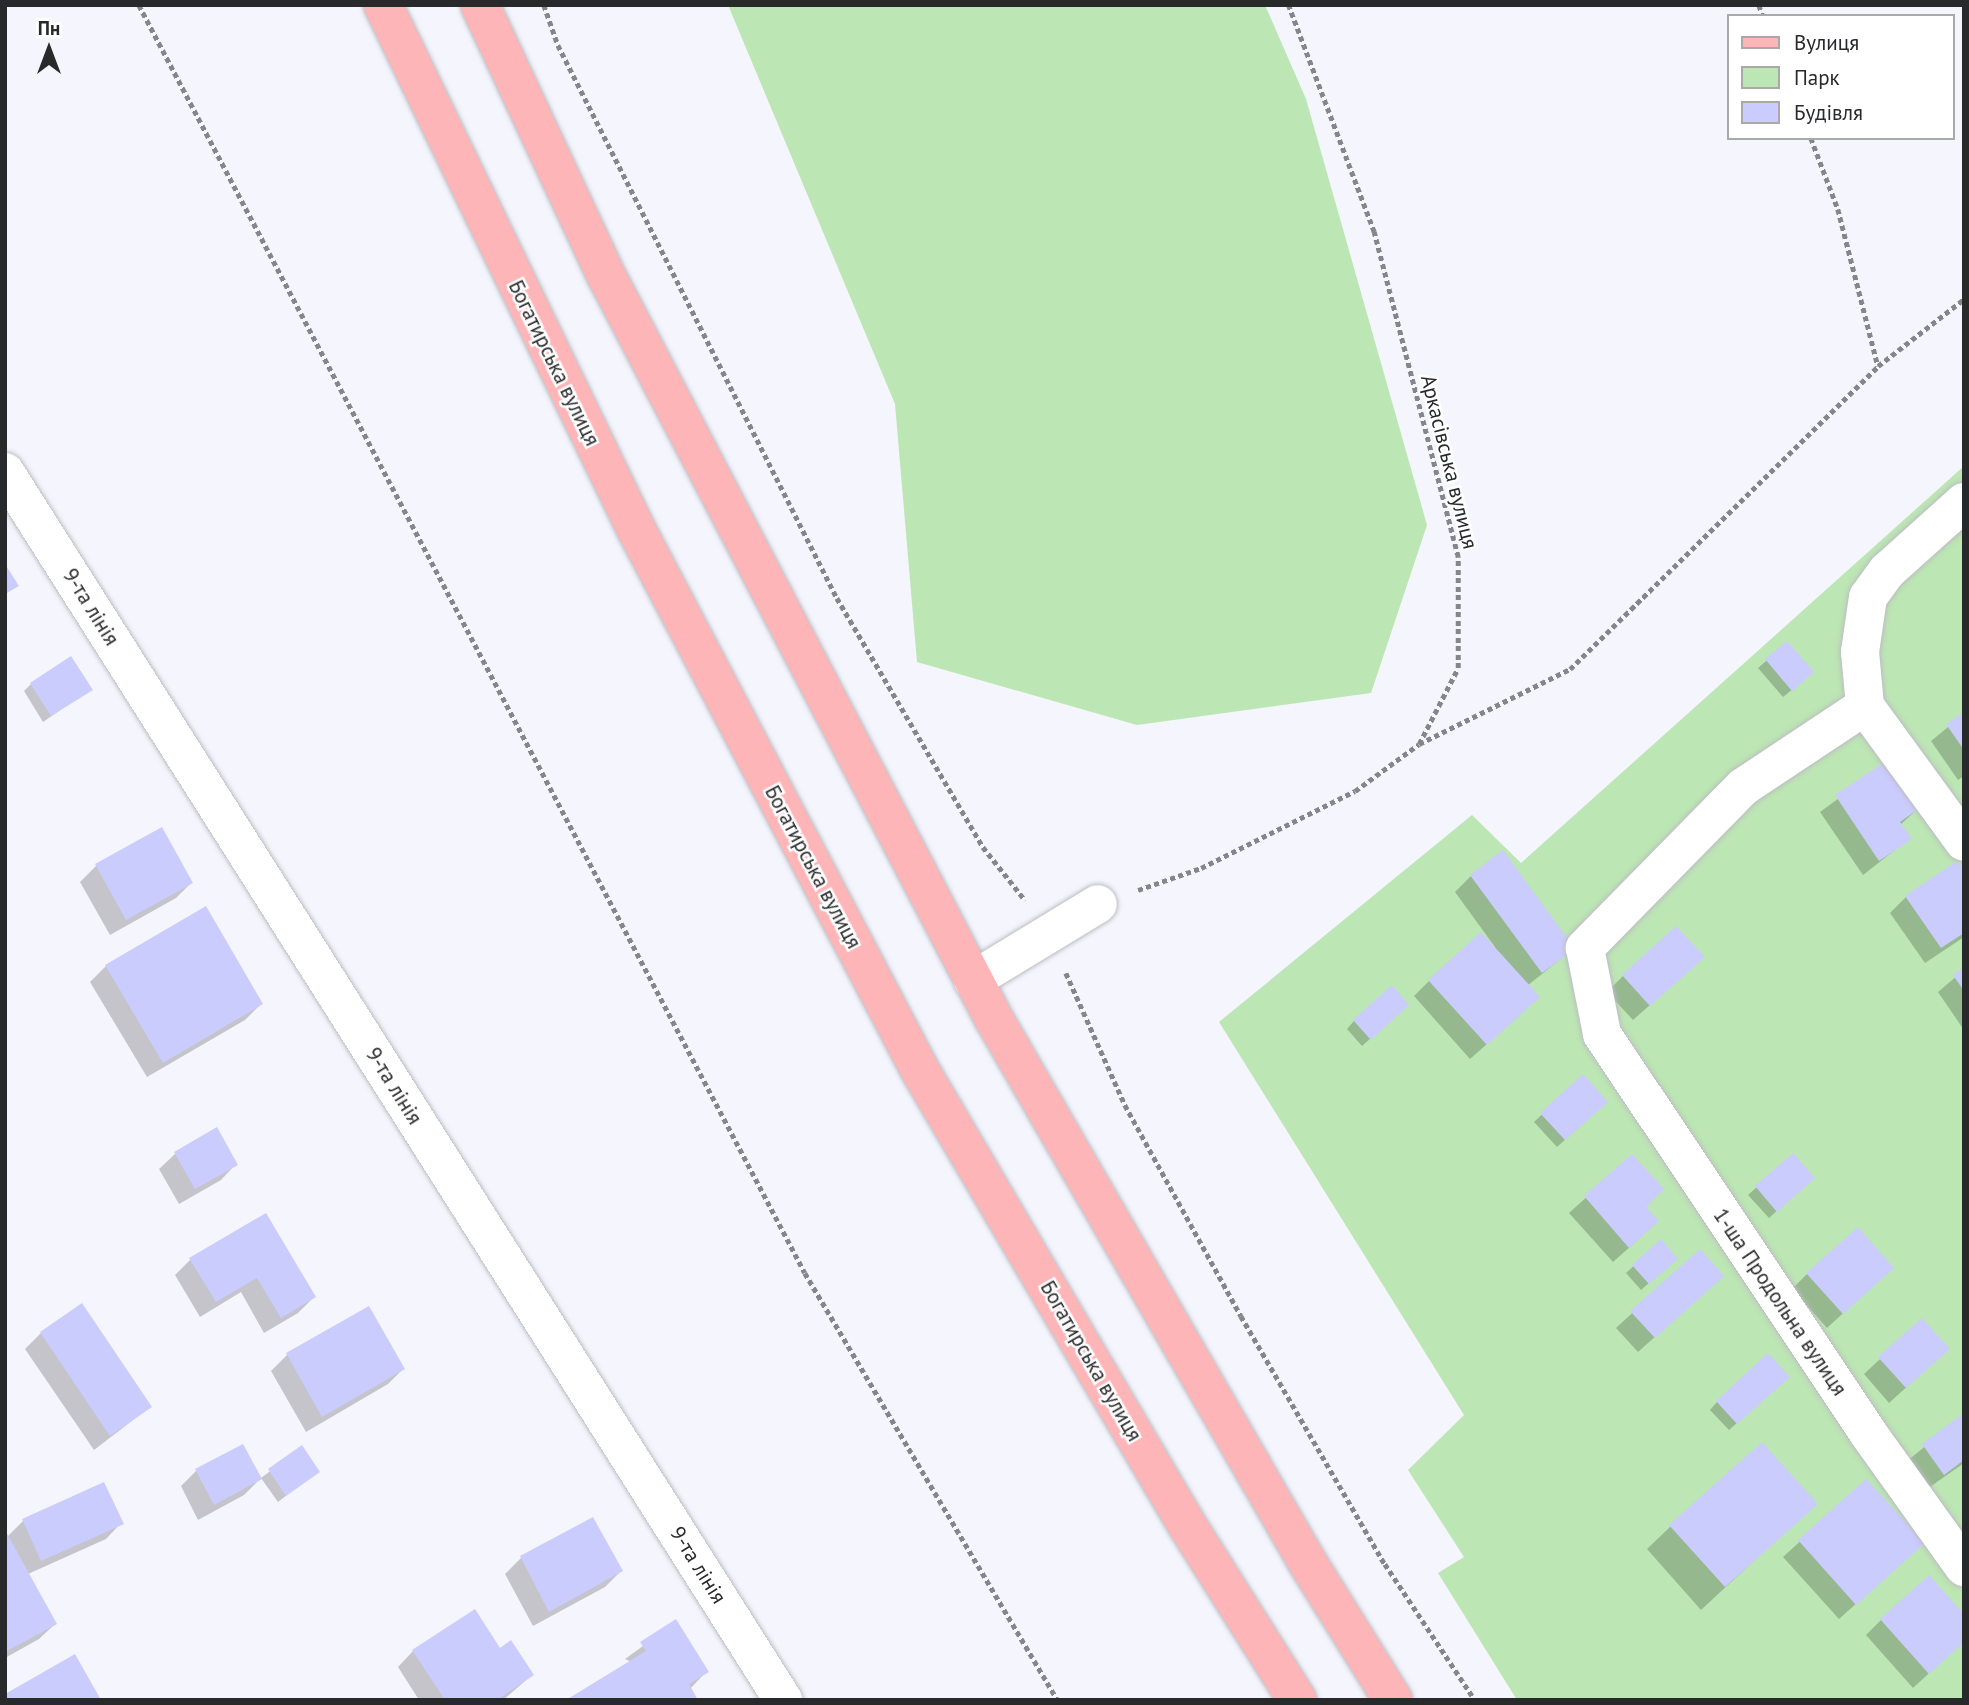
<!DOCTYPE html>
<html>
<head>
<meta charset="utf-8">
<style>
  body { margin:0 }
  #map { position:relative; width:1969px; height:1705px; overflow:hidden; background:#f5f5fd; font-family:"PT Sans",sans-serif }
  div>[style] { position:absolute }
  .green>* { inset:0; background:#bce6b3 }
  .shadow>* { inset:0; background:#0003 }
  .building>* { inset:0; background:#cbccfe }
  .path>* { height:4.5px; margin-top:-2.25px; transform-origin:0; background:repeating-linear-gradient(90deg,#85868a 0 5px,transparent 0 8.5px) }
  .roads { filter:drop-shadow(0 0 2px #bcbcc3) drop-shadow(0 0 2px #bcbcc3) }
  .street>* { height:38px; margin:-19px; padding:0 19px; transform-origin:19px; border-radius:19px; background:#fff }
  .primary>* { height:38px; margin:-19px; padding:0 19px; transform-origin:19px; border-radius:19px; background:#fdb5b8 }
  span { translate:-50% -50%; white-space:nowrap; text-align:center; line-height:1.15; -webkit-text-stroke:5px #fff; paint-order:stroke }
  .street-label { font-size:21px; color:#28292b }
  .frame { position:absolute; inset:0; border:7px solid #28292b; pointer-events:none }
  .legend { position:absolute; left:1727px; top:14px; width:228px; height:126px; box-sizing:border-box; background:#fff; border:2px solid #a9a9aa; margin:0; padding:9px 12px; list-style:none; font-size:21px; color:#28292b }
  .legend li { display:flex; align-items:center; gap:14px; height:35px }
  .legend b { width:35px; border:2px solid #a9a9aa }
  .north { position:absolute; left:14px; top:14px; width:70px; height:70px; -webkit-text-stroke:5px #fff; paint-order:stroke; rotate:0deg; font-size:19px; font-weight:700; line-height:28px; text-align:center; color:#28292b }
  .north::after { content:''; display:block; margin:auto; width:24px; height:32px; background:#28292b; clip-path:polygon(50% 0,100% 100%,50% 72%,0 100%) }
</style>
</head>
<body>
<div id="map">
  <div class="green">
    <i style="clip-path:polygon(728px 5px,1265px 5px,1306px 99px,1427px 525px,1371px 693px,1137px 725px,917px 662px,895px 404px)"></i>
    <i style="clip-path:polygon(1964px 466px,1964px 1700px,1517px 1700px,1438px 1573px,1464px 1557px,1408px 1470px,1464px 1415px,1219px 1022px,1472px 815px,1521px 863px)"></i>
  </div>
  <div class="shadow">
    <i style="clip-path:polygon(1787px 643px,1804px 680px,1783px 697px,1758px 668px)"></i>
    <i style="clip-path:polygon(31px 684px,91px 689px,43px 722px,24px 691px)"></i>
    <i style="clip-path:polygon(1964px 714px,1964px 776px,1958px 780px,1931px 741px)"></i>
    <i style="clip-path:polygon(1891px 760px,1922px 805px,1900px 825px,1909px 839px,1863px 875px,1820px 812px)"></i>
    <i style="clip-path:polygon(161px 830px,191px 883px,176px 898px,110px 935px,80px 882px,96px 866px)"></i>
    <i style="clip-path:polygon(1964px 874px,1964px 937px,1925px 963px,1890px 913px,1906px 897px)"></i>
    <i style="clip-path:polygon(1471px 876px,1573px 949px,1527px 986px,1522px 1013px,1470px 1059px,1414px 996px,1429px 981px,1495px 947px,1455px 892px)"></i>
    <i style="clip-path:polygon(106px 966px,261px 1004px,245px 1020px,147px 1077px,90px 982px)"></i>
    <i style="clip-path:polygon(1964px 970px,1964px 1030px,1938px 992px)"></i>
    <i style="clip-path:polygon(1687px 972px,1633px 1020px,1607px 992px,1623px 976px)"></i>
    <i style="clip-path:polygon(1400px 1012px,1362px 1046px,1347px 1029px,1354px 1021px)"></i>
    <i style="clip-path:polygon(1583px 1076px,1599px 1109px,1557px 1147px,1534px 1122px)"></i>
    <i style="clip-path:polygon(216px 1130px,236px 1164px,221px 1180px,179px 1204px,159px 1169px,175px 1154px)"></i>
    <i style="clip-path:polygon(1793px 1155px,1805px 1185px,1769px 1218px,1748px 1195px)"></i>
    <i style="clip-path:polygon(1632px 1156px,1641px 1237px,1613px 1262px,1569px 1213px)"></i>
    <i style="clip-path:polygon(266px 1215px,314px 1297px,298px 1313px,264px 1333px,241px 1292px,200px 1317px,175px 1275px,191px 1259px)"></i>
    <i style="clip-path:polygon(1660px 1242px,1668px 1266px,1641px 1290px,1626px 1273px)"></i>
    <i style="clip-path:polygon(1700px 1251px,1706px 1291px,1638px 1352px,1616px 1328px)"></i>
    <i style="clip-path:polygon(1807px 1274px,1876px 1283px,1827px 1328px,1792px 1289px)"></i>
    <i style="clip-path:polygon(369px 1308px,403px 1369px,388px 1384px,306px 1432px,271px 1371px,287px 1355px)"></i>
    <i style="clip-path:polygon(1922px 1320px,1932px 1364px,1889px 1403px,1864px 1374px)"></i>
    <i style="clip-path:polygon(41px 1333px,150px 1407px,94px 1450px,25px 1349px)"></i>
    <i style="clip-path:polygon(1781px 1384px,1729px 1430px,1710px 1410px,1717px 1402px)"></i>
    <i style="clip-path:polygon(1964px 1415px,1964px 1463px,1927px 1489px,1907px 1461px)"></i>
    <i style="clip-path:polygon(301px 1448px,318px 1471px,278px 1502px,261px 1478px)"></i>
    <i style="clip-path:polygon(196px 1471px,260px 1479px,244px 1495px,198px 1520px,181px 1486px)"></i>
    <i style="clip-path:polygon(1866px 1481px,1906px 1559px,1839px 1619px,1783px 1557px)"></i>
    <i style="clip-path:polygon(1815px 1504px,1701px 1610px,1647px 1549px,1671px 1526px)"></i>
    <i style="clip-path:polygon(592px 1519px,621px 1571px,605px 1587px,533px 1626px,505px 1574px,521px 1558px)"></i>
    <i style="clip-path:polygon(23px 1521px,121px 1523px,106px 1539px,28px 1574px,55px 1624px,39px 1639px,5px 1658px,5px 1533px,7px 1537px)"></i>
    <i style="clip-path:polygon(1881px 1620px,1964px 1641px,1913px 1688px,1866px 1635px)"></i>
    <i style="clip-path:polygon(676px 1622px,706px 1672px,690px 1689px,625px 1659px)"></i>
    <i style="clip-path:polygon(413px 1651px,500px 1651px,532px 1675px,503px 1700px,419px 1700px,398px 1667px)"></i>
  </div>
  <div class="building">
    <i style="clip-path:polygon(5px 564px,19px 586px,5px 594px)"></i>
    <i style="clip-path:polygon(1787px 641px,1814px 672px,1792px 691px,1765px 659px)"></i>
    <i style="clip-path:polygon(71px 656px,93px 690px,51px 716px,30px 683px)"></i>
    <i style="clip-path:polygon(1964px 712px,1964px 750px,1946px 724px)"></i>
    <i style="clip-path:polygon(1892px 757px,1924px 805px,1900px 822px,1912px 839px,1879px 861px,1835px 795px)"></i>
    <i style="clip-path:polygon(162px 827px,193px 883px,126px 920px,95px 864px)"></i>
    <i style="clip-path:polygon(1503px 850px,1575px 949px,1542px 973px,1470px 875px)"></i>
    <i style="clip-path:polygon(1957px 861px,1964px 871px,1964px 933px,1941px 948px,1905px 896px)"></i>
    <i style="clip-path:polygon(206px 906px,263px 1004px,163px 1063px,105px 965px)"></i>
    <i style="clip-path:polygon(1676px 926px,1705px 957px,1650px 1006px,1622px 975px)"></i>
    <i style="clip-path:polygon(1481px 932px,1540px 997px,1487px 1045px,1428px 980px)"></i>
    <i style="clip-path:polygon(1964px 967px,1964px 991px,1953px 975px)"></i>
    <i style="clip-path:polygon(1392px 985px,1409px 1005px,1371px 1040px,1353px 1020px)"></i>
    <i style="clip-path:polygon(1583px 1074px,1608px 1102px,1565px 1140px,1540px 1113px)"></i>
    <i style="clip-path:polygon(217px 1127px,238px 1165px,195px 1189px,174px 1152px)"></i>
    <i style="clip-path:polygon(1793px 1153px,1815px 1178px,1777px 1212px,1755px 1186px)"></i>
    <i style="clip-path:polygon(1632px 1154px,1664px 1189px,1646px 1207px,1659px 1221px,1629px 1248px,1584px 1196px)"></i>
    <i style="clip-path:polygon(266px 1213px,316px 1297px,281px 1318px,257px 1278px,216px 1302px,189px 1258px)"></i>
    <i style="clip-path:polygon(1858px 1227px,1894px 1268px,1843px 1314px,1806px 1273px)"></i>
    <i style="clip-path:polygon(1661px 1239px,1678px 1259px,1649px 1284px,1632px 1265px)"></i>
    <i style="clip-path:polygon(1700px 1249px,1724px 1276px,1655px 1338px,1630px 1311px)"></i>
    <i style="clip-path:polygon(82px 1303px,152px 1407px,110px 1436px,40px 1332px)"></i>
    <i style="clip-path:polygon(369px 1306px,405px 1369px,322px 1417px,286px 1353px)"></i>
    <i style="clip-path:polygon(1922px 1318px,1950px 1349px,1906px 1388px,1878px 1357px)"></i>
    <i style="clip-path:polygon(1768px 1353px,1790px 1377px,1737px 1424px,1716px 1401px)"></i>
    <i style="clip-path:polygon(1964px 1413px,1964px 1460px,1944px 1475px,1922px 1444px)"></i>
    <i style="clip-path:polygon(1762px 1442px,1818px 1504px,1725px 1587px,1669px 1525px)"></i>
    <i style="clip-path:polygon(243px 1444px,262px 1479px,214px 1505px,195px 1469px)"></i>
    <i style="clip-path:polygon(302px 1445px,320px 1472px,286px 1496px,268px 1469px)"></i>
    <i style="clip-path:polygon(1866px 1479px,1925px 1543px,1856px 1605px,1798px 1540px)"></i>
    <i style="clip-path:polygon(104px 1482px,124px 1524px,41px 1561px,22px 1519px)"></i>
    <i style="clip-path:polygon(593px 1517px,623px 1571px,549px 1612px,520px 1556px)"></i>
    <i style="clip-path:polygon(5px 1530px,57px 1624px,5px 1652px)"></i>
    <i style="clip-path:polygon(1929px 1575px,1964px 1614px,1964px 1642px,1929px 1674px,1880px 1619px)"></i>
    <i style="clip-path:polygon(475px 1609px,500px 1648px,511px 1640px,534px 1675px,497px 1700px,445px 1700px,412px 1650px)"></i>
    <i style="clip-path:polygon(676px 1619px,709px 1672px,689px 1684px,698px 1700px,566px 1700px,646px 1651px,640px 1642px)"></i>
    <i style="clip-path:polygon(75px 1654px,101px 1700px,5px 1700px,5px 1694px)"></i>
  </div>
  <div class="path">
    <i style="left:139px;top:5px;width:1432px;rotate:62.29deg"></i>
    <i style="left:805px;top:1273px;width:496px;rotate:59.4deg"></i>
    <i style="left:544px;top:5px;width:42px;rotate:70.7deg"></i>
    <i style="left:558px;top:45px;width:619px;rotate:63.23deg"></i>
    <i style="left:837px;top:598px;width:289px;rotate:59.6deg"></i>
    <i style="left:983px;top:847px;width:68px;rotate:51.6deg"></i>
    <i style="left:1759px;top:5px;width:12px;rotate:70deg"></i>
    <i style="left:1811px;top:138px;width:76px;rotate:69.2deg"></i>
    <i style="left:1838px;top:209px;width:162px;rotate:75.7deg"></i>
    <i style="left:1419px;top:744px;width:169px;rotate:-26.4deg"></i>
    <i style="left:1570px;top:669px;width:432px;rotate:-44.5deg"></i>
    <i style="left:1878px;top:366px;width:109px;rotate:-37.9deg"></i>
    <i style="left:1138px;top:890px;width:67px;rotate:-19.2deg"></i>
    <i style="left:1201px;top:868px;width:172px;rotate:-26.6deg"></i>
    <i style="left:1355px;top:791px;width:79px;rotate:-36.3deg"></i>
    <i style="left:1419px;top:744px;width:85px;rotate:-62.8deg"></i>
    <i style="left:1458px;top:668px;width:111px;rotate:-90deg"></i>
    <i style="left:1458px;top:557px;width:336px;rotate:-104.5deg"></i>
    <i style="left:1374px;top:232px;width:243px;rotate:-110.7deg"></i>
    <i style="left:1066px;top:973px;width:145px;rotate:65.9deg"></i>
    <i style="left:1125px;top:1105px;width:241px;rotate:61.2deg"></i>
    <i style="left:1241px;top:1316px;width:287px;rotate:59.9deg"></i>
    <i style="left:1385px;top:1564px;width:163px;rotate:56.5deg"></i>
  </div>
  <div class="roads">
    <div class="street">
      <i style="left:5px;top:472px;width:1454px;rotate:57.64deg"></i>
      <i style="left:1964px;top:502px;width:103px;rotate:138.1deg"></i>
      <i style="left:1887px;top:571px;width:32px;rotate:126deg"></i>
      <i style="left:1868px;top:597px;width:56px;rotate:98.3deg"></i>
      <i style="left:1860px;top:652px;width:54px;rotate:84.7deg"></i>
      <i style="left:1865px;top:706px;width:146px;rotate:146.4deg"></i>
      <i style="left:1743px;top:787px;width:226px;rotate:134.5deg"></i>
      <i style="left:1585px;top:948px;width:88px;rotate:78.8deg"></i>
      <i style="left:1602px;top:1034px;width:480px;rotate:56.3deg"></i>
      <i style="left:1868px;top:1433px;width:165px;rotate:54.4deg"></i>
      <i style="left:1865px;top:706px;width:168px;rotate:53.9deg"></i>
      <i style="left:973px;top:980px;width:146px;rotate:-31.3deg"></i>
    </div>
    <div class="primary">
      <i style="left:383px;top:5px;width:582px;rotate:64.23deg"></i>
      <i style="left:636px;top:529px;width:613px;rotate:62.31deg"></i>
      <i style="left:921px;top:1072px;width:525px;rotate:59.58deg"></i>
      <i style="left:1187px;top:1525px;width:207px;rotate:57.8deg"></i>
      <i style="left:480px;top:5px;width:300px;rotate:65deg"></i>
      <i style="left:607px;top:277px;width:837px;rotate:62.46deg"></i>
      <i style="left:994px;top:1019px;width:630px;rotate:60.02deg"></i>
      <i style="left:1309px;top:1565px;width:159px;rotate:58.1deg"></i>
    </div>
  </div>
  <div class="street-label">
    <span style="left:554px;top:363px;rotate:64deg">Богатирська вулиця</span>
    <span style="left:1449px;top:462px;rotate:76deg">Аркасівська вулиця</span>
    <span style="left:91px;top:607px;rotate:58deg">9-та лінія</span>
    <span style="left:813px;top:867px;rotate:62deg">Богатирська вулиця</span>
    <span style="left:394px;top:1086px;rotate:58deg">9-та лінія</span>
    <span style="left:1780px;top:1302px;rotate:56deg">1-ша Продольна вулиця</span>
    <span style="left:1091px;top:1361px;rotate:60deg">Богатирська вулиця</span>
    <span style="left:698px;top:1565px;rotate:58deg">9-та лінія</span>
  </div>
  <div class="frame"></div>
  <ul class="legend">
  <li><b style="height:9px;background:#fdb5b8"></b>Вулиця</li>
  <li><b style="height:19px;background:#bce6b3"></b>Парк</li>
  <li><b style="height:19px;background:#cbccfe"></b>Будівля</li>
  </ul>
  <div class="north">Пн</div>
</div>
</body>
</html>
